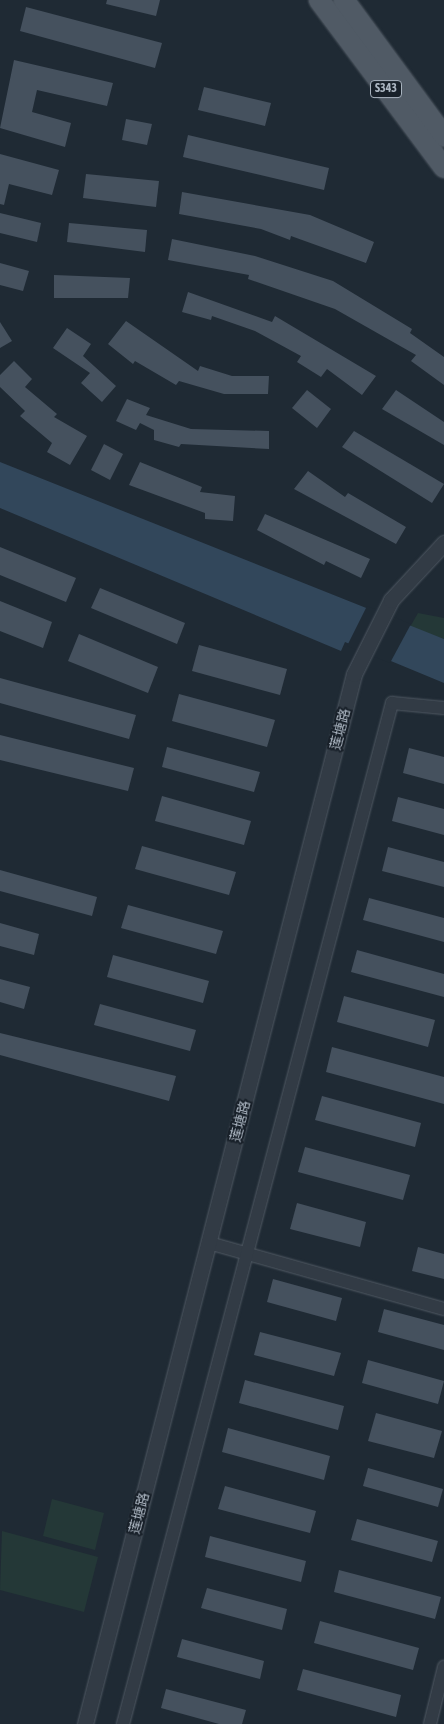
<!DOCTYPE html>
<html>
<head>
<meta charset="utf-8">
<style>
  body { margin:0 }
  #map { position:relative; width:444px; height:1724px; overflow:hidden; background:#1f2a34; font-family:"Asap Condensed","Noto Sans SC",sans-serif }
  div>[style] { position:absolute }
  .green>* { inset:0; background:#243837 }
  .water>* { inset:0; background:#32475b }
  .pier>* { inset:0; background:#1f2a34 }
  .building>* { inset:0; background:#45515e }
  .roads { filter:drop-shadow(0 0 1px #505963) drop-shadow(0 0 1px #505963) }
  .minor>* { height:12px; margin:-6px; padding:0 6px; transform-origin:6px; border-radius:6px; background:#323b45 }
  .tertiary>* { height:15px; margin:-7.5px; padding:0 7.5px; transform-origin:7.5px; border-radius:7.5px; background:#323b45 }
  .primary>* { height:20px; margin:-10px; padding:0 10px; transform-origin:10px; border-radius:10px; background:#505a65 }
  span { translate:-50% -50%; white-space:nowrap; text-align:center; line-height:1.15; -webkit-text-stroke:4px #182029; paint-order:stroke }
  .shield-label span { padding:1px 4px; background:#182029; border:1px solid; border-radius:4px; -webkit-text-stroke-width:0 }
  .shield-label { font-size:12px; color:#acb6c2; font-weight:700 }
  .street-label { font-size:14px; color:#acb6c2 }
</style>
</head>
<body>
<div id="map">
  <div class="green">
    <i style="clip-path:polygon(418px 613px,444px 618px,444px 639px,410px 627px)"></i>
    <i style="clip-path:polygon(52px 1499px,104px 1513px,95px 1550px,43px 1536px)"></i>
    <i style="clip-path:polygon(2px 1531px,98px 1557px,84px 1612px,0 1590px)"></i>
  </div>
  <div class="water">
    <i style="clip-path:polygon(0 462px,444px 639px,444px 683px,345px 642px,341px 651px,0 508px)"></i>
  </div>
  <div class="pier">
    <i style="clip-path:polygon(367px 606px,411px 624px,390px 663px,347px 646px)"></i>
  </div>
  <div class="building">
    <i style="clip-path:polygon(107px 0,160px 0,156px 16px,106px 4px)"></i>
    <i style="clip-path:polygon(26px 7px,162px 43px,155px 68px,20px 31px)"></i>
    <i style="clip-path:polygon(14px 60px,113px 83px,107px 106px,37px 90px,32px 112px,71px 123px,65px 147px,0 128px)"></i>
    <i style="clip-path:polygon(204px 87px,271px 103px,265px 126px,198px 110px)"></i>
    <i style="clip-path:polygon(126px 119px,152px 124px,147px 145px,122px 140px)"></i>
    <i style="clip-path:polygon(188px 135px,329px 168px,324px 190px,183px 157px)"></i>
    <i style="clip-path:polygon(0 154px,59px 170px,52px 195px,9px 184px,4px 205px,0 204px)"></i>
    <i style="clip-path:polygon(86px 174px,159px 181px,156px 207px,83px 198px)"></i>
    <i style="clip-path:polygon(182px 192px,310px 215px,374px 242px,366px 263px,291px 236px,290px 240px,261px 229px,179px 214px)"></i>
    <i style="clip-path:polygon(0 213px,41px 223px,37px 242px,0 233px)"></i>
    <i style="clip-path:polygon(69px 223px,147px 230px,145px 252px,67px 242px)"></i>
    <i style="clip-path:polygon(172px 239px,255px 256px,333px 281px,412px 329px,410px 333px,444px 357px,444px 385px,411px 361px,416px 355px,335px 309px,248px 279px,249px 275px,168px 260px)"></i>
    <i style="clip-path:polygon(0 263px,29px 271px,23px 291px,0 285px)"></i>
    <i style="clip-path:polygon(54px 275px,130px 278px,128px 298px,54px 298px)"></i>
    <i style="clip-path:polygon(188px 292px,272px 322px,275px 316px,376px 376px,362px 395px,327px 369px,321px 377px,297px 362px,301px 356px,255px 331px,212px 316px,211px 320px,182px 312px)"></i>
    <i style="clip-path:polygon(126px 321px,198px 371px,200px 366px,232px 376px,269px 376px,268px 394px,224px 394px,179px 381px,176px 385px,135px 361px,133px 364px,108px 344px)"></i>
    <i style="clip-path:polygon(0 322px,12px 341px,0 348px)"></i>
    <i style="clip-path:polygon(67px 328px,91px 344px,83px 356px,116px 386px,102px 402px,81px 383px,90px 373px,53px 348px)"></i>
    <i style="clip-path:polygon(14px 361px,32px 379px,25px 387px,57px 414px,54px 417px,87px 436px,70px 465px,47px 452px,52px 443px,20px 416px,25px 411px,0 387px,0 375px)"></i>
    <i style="clip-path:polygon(307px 390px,331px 409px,317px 428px,292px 408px)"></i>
    <i style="clip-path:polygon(396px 390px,444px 422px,444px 445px,382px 409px)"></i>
    <i style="clip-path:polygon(127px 399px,150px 408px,146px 415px,191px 429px,269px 431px,269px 449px,181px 444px,179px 447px,154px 440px,154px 430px,140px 423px,136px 430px,116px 421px)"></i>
    <i style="clip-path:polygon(354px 431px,444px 484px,432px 503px,342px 447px)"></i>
    <i style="clip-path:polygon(104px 444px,123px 454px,110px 480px,91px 470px)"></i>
    <i style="clip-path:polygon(140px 462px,202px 487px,200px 492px,235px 496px,233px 521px,205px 519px,205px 513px,129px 485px)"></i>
    <i style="clip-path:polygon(308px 471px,345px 497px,348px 493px,406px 527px,396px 544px,294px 489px)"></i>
    <i style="clip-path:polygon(265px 514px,370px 559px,361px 578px,326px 561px,324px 565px,257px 530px)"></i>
    <i style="clip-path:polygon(0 547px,76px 578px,66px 602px,0 575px)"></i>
    <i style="clip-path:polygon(100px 588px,185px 623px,177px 644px,91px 608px)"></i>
    <i style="clip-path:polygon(0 601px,52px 622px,43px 648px,0 631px)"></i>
    <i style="clip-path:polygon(79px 634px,158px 667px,148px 693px,68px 661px)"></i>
    <i style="clip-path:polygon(199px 645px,287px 669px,280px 695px,192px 671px)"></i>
    <i style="clip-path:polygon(0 678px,136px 715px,129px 739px,0 703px)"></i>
    <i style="clip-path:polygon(179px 694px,275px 720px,267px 747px,172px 721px)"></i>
    <i style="clip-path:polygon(0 735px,134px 768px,128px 791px,0 760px)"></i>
    <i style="clip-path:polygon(167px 747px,260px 772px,254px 792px,162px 767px)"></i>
    <i style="clip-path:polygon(409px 748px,444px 757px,444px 784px,403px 773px)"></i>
    <i style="clip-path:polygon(162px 796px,251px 821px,244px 845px,155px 821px)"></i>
    <i style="clip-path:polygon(398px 797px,444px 809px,444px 835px,392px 821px)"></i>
    <i style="clip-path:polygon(142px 846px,236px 872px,229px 895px,135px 869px)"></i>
    <i style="clip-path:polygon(388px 847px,444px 862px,444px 887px,382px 871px)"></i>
    <i style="clip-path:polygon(0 870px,97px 897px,92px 916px,0 891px)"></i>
    <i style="clip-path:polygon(369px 898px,444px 918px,444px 942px,363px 920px)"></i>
    <i style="clip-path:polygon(128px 905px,223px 931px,216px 954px,121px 928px)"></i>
    <i style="clip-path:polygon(0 923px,39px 934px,34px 955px,0 946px)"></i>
    <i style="clip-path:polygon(357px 950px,444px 974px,444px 997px,351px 972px)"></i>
    <i style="clip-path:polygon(113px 955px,209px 981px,203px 1003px,107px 977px)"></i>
    <i style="clip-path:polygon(0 979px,30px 987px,24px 1009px,0 1002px)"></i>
    <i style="clip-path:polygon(344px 996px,435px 1020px,428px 1047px,337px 1022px)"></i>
    <i style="clip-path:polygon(100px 1004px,196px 1030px,190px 1051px,94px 1025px)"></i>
    <i style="clip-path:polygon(0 1033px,176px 1076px,169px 1101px,0 1055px)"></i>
    <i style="clip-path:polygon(332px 1047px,444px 1077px,444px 1104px,326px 1072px)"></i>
    <i style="clip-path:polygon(322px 1096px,421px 1123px,415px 1147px,315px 1120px)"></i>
    <i style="clip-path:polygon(305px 1147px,410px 1175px,403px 1200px,298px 1172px)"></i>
    <i style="clip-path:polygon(297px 1203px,366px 1222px,360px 1247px,290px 1229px)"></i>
    <i style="clip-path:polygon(418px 1247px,444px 1254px,444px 1279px,412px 1271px)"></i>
    <i style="clip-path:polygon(273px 1279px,342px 1298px,336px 1321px,267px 1302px)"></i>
    <i style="clip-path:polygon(384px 1309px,444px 1325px,444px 1350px,378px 1332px)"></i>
    <i style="clip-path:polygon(260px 1332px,341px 1353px,334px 1376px,254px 1355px)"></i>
    <i style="clip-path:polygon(368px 1360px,444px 1381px,438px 1404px,362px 1383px)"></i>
    <i style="clip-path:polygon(245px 1380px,344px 1406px,338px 1430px,239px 1403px)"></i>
    <i style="clip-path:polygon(376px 1413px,442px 1431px,434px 1458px,368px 1441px)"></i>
    <i style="clip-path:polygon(228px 1428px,330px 1456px,324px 1480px,222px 1452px)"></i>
    <i style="clip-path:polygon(368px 1468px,443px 1489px,438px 1507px,363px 1486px)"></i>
    <i style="clip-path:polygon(225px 1486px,316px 1511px,310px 1533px,218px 1509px)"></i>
    <i style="clip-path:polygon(357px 1519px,438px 1541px,432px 1562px,351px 1540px)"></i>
    <i style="clip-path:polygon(210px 1536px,306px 1561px,301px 1582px,205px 1557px)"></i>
    <i style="clip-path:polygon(339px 1570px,441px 1597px,435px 1619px,334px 1592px)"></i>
    <i style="clip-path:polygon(207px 1588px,287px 1609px,282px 1630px,201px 1608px)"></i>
    <i style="clip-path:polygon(320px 1621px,419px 1648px,413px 1670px,314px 1643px)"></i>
    <i style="clip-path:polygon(182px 1639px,264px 1661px,260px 1679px,177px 1657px)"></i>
    <i style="clip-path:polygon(303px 1669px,401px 1695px,396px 1717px,297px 1690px)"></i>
    <i style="clip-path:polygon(166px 1689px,246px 1710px,242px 1724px,219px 1724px,161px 1708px)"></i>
  </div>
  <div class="roads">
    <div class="minor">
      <i style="left:209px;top:1243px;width:244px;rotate:15.7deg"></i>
      <i style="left:123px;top:1724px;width:1056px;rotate:-75.24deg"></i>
      <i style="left:392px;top:703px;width:52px;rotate:5.5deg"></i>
      <i style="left:430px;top:1724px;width:59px;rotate:-76.2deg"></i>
    </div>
    <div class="tertiary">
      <i style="left:85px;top:1724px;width:1084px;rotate:-75.63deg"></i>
      <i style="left:354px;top:674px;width:83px;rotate:-63.4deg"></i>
      <i style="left:391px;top:600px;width:78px;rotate:-47.1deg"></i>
    </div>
    <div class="primary">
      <i style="left:319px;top:0;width:209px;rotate:53.3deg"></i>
      <i style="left:344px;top:0;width:169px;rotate:53.7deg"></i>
    </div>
  </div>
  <div class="shield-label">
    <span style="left:386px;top:89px">S343</span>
  </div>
  <div class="street-label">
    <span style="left:340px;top:729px;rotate:-76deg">莲塘路</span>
    <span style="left:240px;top:1121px;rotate:-76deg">莲塘路</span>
    <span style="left:139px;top:1513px;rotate:-76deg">莲塘路</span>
  </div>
</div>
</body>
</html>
